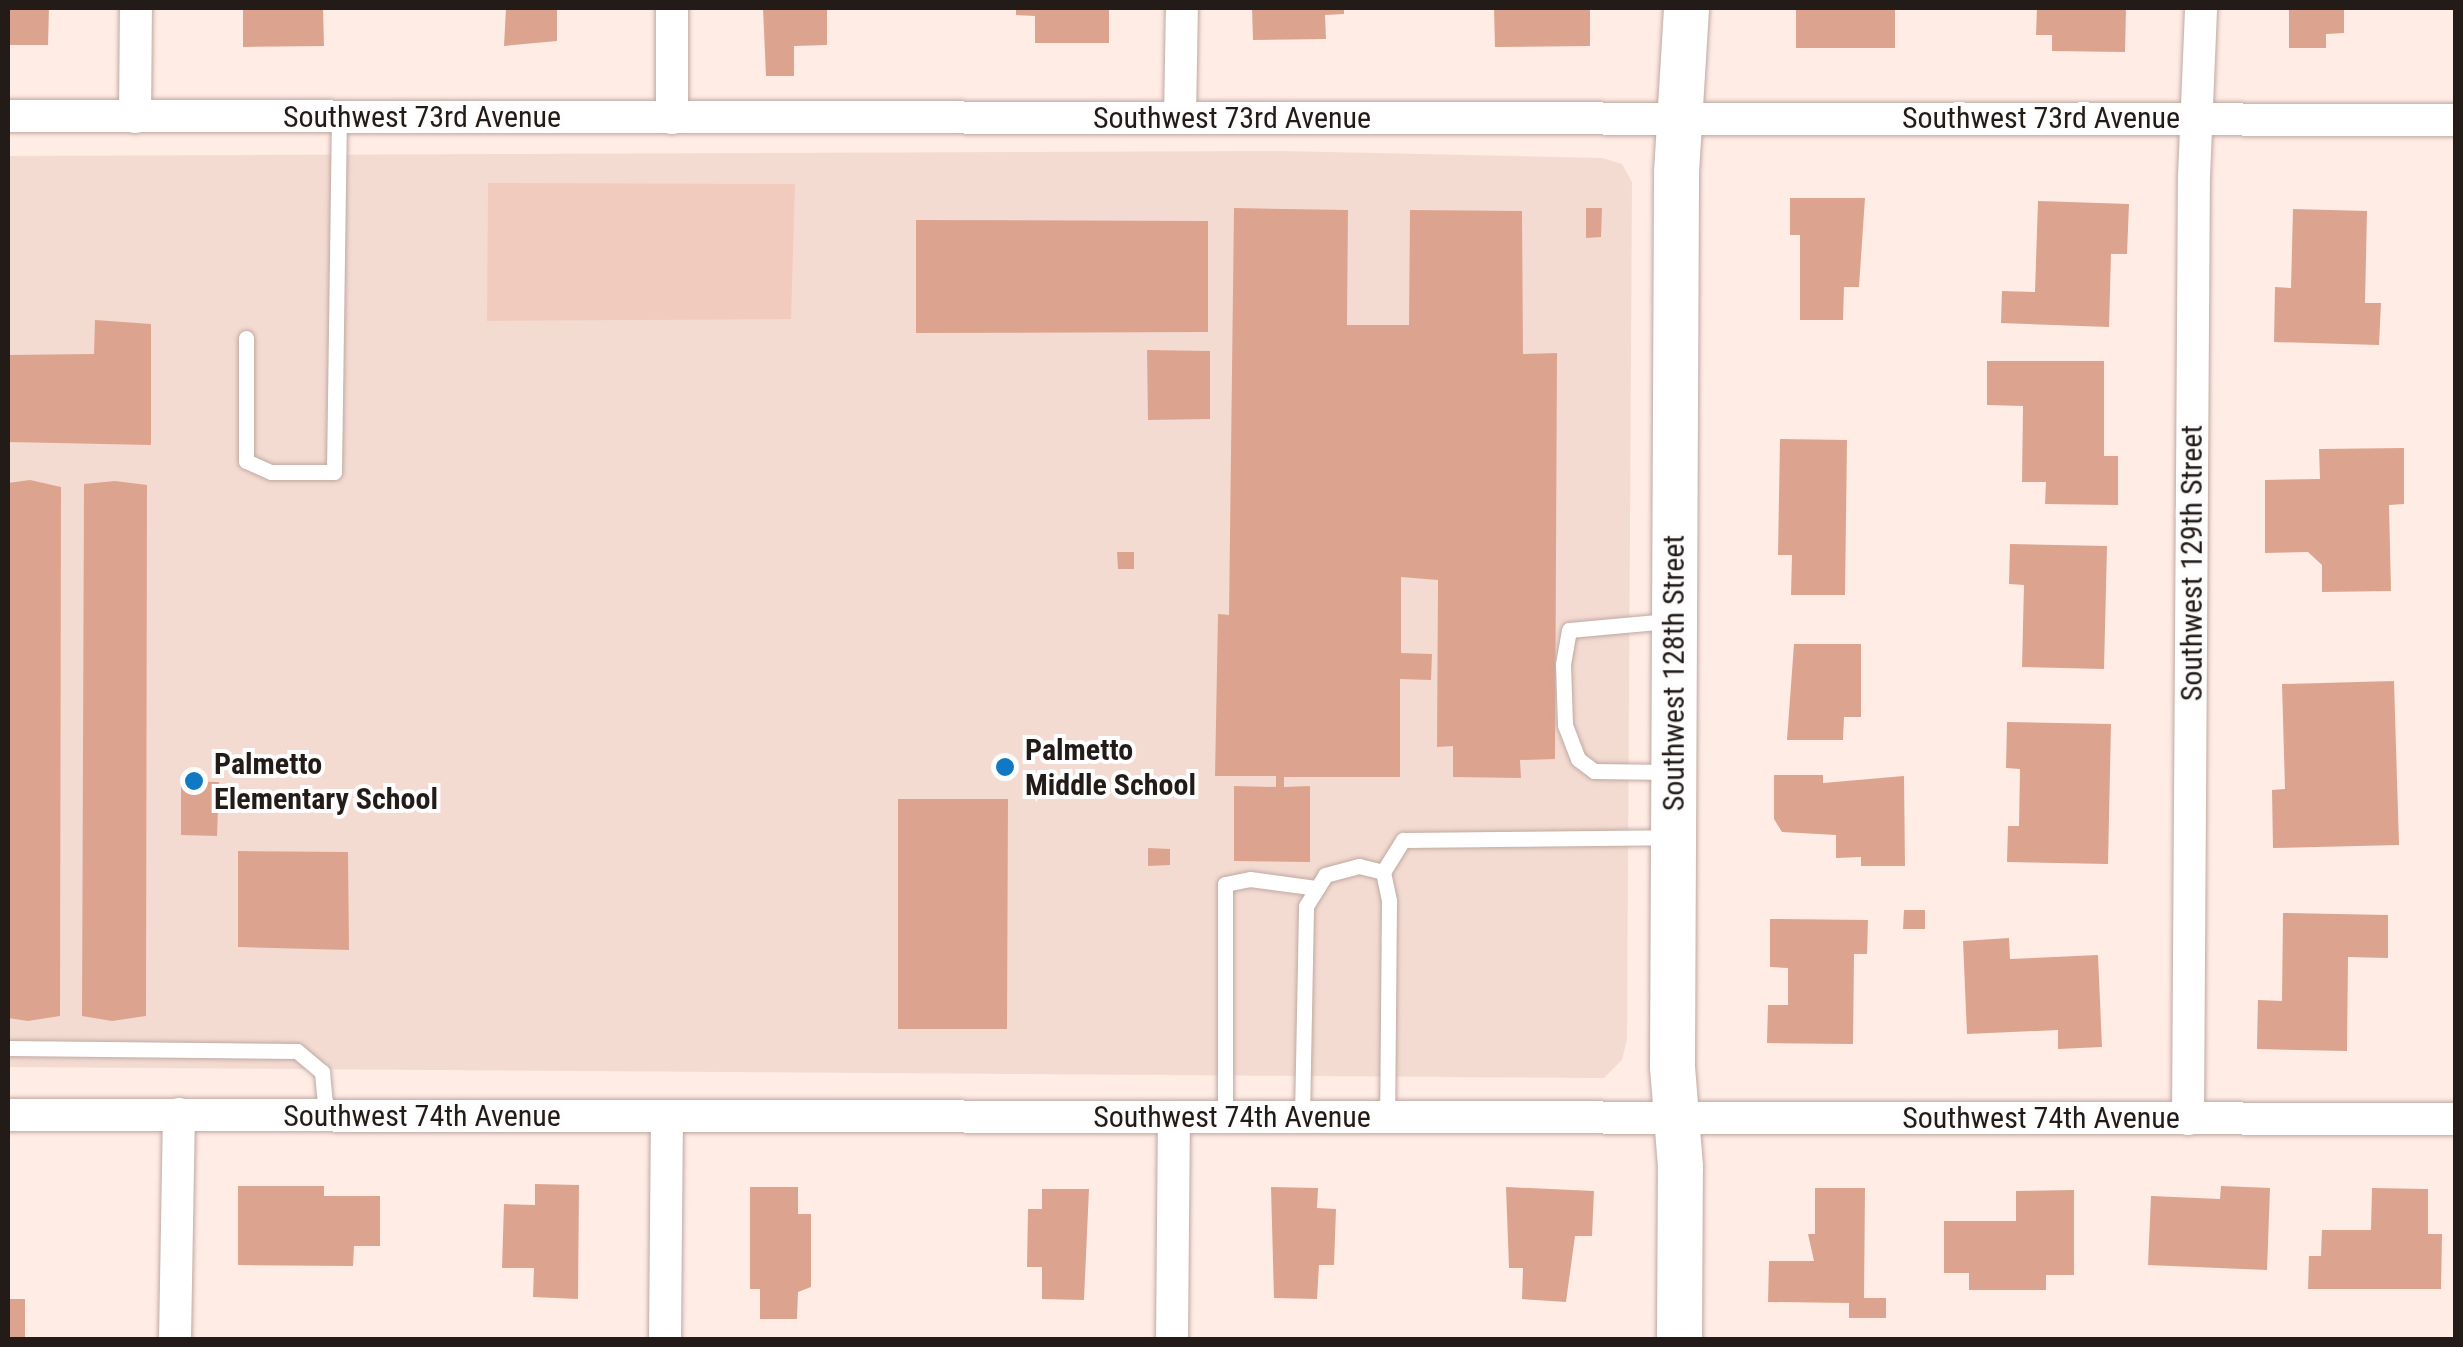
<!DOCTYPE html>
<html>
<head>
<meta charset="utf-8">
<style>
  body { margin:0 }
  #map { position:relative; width:2463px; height:1347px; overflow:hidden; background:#ffece5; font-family:"Roboto Condensed",sans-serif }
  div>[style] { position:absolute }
  .built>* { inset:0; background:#f4dbd2 }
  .green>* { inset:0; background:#f1cbbe }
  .building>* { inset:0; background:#dca48f }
  .roads { filter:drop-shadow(0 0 2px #bfa9a1) drop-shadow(0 0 2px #bfa9a1) }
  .lane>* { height:15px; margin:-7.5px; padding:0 7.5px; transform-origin:7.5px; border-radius:7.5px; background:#fff }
  .street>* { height:32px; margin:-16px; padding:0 16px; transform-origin:16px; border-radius:16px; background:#fff }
  .secondary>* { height:45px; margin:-22.5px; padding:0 22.5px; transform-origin:22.5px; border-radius:22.5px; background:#fff }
  .dots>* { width:28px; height:28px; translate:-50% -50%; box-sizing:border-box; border:5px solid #fdfdfd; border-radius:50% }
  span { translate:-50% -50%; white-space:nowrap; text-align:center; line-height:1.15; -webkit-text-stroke:8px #fdfdfd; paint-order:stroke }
  .street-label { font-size:30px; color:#231b18 }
  .poi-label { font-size:30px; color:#231b18; font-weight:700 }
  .left { translate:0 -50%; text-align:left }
  .frame { position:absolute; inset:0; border:10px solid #231b18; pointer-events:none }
</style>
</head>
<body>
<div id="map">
  <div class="built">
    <i style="clip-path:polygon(1282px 151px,1602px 158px,1622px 164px,1632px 182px,1627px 1039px,1622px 1060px,1604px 1078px,8px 1067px,8px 156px)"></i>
  </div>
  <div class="green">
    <i style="clip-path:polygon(488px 183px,795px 184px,791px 319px,487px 321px)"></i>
  </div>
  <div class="building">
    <i style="clip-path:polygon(8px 8px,49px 8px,48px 45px,8px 45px)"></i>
    <i style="clip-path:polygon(243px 8px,323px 8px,324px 46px,243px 47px)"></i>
    <i style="clip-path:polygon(506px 8px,557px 8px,557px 41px,504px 46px)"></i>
    <i style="clip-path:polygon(763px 8px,827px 8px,827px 45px,794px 46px,794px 76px,766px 76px)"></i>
    <i style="clip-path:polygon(1016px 8px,1109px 8px,1109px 43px,1035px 43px,1035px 16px,1016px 15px)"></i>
    <i style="clip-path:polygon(1252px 8px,1344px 8px,1344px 14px,1325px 15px,1326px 39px,1253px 40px)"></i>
    <i style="clip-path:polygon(1494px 8px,1590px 8px,1590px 46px,1495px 47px)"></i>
    <i style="clip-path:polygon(1796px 8px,1895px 8px,1895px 48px,1796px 48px)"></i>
    <i style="clip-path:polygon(2037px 8px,2126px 8px,2125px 52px,2052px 51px,2052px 35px,2036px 35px)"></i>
    <i style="clip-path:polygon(2289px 8px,2344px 8px,2344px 33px,2326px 34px,2326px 48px,2289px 48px)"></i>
    <i style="clip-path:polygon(1790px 198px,1865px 198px,1859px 287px,1844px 287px,1843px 320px,1800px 320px,1800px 235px,1790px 235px)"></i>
    <i style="clip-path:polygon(2038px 201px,2129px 204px,2127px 254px,2111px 254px,2109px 327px,2001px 323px,2002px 291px,2035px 292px)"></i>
    <i style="clip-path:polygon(1234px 208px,1348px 210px,1347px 325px,1409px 325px,1410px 210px,1522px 211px,1523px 354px,1557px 353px,1555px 759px,1520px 760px,1521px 778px,1453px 777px,1453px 746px,1437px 747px,1438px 580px,1401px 577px,1401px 653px,1432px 654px,1431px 680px,1400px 679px,1400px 777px,1284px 777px,1284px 787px,1310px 786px,1310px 862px,1234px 861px,1234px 786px,1276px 787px,1276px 776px,1215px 776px,1218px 614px,1229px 615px)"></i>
    <i style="clip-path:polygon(1586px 208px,1602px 208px,1601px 237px,1586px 238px)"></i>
    <i style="clip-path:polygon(2293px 209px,2367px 211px,2365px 303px,2381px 303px,2379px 345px,2274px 342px,2275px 287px,2291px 288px)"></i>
    <i style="clip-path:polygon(916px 220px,1208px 221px,1208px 332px,916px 333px)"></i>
    <i style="clip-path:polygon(95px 320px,151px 324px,151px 445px,8px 442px,8px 355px,94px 354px)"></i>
    <i style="clip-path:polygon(1147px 350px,1210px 351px,1210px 419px,1148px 420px)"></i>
    <i style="clip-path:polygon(1987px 361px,2104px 361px,2104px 456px,2118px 456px,2118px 505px,2045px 504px,2046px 482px,2022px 482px,2023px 406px,1987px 405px)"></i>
    <i style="clip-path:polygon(1780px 439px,1847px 440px,1845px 595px,1791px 595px,1792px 555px,1778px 555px)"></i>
    <i style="clip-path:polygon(2404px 448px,2404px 504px,2389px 505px,2391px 591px,2322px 592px,2322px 565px,2308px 552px,2265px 553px,2265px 480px,2320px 479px,2319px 449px)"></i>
    <i style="clip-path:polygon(30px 480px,61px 487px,60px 1016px,28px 1021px,8px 1018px,8px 483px)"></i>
    <i style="clip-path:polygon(115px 481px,147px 485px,146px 1016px,112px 1021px,82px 1016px,84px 484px)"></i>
    <i style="clip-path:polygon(2010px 544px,2107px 546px,2104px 669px,2022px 667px,2024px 585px,2009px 584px)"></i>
    <i style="clip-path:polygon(1117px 552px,1134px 552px,1134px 569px,1118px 569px)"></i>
    <i style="clip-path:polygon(1794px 644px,1861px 644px,1861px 717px,1844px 717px,1843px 740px,1787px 740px)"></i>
    <i style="clip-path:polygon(2394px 681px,2399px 845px,2273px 848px,2272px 790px,2285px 789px,2282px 684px)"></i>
    <i style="clip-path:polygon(2007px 722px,2111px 724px,2108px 864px,2007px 862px,2008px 826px,2019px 826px,2020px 769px,2006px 768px)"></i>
    <i style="clip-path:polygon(1774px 775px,1823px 775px,1823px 783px,1904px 776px,1905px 866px,1861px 866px,1861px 857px,1836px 858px,1836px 835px,1782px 832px,1774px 819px)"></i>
    <i style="clip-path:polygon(181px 781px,219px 782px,217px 836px,181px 835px)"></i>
    <i style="clip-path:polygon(898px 799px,1008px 799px,1007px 1029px,898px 1029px)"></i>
    <i style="clip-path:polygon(1148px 848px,1170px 849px,1170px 865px,1148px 866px)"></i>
    <i style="clip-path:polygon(238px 851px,348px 852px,349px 950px,238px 947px)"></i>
    <i style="clip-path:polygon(1904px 910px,1925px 910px,1925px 929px,1903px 929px)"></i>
    <i style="clip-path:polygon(2283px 913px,2388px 915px,2388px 958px,2348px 957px,2347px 1051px,2257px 1049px,2258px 1000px,2282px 1001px)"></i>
    <i style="clip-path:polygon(1770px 919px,1868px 920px,1867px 954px,1854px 954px,1853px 1044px,1767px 1043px,1768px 1005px,1788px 1005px,1788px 968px,1770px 967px)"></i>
    <i style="clip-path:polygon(2009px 938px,2010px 959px,2098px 955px,2102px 1047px,2058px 1049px,2058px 1030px,1967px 1034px,1963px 941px)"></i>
    <i style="clip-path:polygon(535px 1184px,579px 1185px,578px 1299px,533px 1297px,534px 1268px,502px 1268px,504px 1204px,535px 1205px)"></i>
    <i style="clip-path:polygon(238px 1186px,324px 1186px,324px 1196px,380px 1196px,380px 1246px,354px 1246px,353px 1266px,238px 1265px)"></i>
    <i style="clip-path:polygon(2221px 1186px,2270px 1188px,2267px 1270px,2148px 1265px,2151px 1196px,2220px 1199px)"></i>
    <i style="clip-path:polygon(750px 1187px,798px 1187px,798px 1214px,811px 1214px,811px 1287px,798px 1292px,797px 1319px,760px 1319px,760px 1289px,750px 1289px)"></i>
    <i style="clip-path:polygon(1271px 1187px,1318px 1188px,1317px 1208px,1336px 1209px,1334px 1265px,1319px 1265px,1317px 1299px,1274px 1298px)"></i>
    <i style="clip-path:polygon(1506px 1187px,1594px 1191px,1592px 1236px,1575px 1236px,1566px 1302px,1522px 1299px,1523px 1268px,1509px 1268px)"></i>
    <i style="clip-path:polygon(1815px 1188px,1865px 1188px,1864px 1298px,1886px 1298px,1886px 1318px,1849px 1318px,1849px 1303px,1768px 1302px,1769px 1261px,1814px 1261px,1808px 1234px,1815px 1234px)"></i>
    <i style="clip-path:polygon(2372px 1188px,2428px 1189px,2428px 1234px,2442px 1234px,2441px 1289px,2308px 1289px,2309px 1256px,2321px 1256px,2322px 1230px,2371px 1230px)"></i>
    <i style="clip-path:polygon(1042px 1189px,1089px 1189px,1084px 1300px,1042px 1299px,1042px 1267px,1027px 1267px,1028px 1209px,1042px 1209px)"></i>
    <i style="clip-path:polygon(2074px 1190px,2074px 1275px,2046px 1275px,2046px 1290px,1969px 1290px,1969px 1273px,1944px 1273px,1944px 1221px,2016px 1221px,2016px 1191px)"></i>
    <i style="clip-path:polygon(8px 1299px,25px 1299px,25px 1340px,8px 1340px)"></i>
  </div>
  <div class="roads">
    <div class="lane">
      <i style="left:246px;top:338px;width:123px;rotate:90deg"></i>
      <i style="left:246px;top:461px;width:27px;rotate:24deg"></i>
      <i style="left:271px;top:472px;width:63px"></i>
      <i style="left:334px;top:472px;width:355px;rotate:-89.2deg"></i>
      <i style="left:1668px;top:621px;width:99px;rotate:174.8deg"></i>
      <i style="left:1569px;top:630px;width:35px;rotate:100deg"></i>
      <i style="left:1563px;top:664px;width:61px;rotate:88.1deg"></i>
      <i style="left:1565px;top:725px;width:36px;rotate:69deg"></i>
      <i style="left:1578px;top:759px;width:20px;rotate:37deg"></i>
      <i style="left:1594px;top:771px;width:75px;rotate:0.8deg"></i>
      <i style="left:1383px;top:872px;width:38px;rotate:-58deg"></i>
      <i style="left:1403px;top:840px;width:266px;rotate:-0.6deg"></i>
      <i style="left:8px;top:1048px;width:289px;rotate:0.6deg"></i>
      <i style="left:297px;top:1051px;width:33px;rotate:40deg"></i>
      <i style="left:322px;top:1072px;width:43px;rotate:84.7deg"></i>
      <i style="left:1225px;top:1116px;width:232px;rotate:-90deg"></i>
      <i style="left:1225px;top:884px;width:25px;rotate:-11deg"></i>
      <i style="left:1250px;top:879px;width:68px;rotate:7.7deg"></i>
      <i style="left:1302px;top:1117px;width:211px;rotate:-88.9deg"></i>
      <i style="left:1306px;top:906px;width:36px;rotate:-58deg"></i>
      <i style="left:1325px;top:875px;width:35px;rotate:-15deg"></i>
      <i style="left:1359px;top:866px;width:25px;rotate:14deg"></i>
      <i style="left:1383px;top:872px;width:30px;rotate:78deg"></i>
      <i style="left:1389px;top:901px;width:216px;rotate:90.5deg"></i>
    </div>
    <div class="street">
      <i style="left:8px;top:116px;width:2448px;rotate:0.09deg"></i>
      <i style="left:135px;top:117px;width:109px;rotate:-89.5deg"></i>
      <i style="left:672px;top:118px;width:110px;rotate:-90deg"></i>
      <i style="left:1180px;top:118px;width:110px;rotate:-89deg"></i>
      <i style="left:8px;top:1115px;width:2448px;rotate:0.09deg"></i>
      <i style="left:2188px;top:1119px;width:942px;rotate:-89.64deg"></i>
      <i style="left:2194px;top:177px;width:169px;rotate:-87.6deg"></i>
      <i style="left:175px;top:1340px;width:226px;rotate:-89deg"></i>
      <i style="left:665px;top:1340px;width:223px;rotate:-89.5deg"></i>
      <i style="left:1172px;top:1340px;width:223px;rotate:-89.5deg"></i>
    </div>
    <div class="secondary">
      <i style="left:1679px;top:1340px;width:174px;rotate:-89.7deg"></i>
      <i style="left:1680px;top:1166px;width:100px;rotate:-94.6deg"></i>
      <i style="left:1672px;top:1066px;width:894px;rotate:-89.74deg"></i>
      <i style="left:1676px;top:172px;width:164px;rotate:-86.5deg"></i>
    </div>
  </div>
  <div class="dots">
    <i style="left:1005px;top:767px;background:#1179c4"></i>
    <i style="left:194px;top:781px;background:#1179c4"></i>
  </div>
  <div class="street-label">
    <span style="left:422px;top:117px">Southwest 73rd Avenue</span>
    <span style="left:1232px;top:118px">Southwest 73rd Avenue</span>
    <span style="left:2041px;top:118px">Southwest 73rd Avenue</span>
    <span style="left:2192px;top:563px;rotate:-90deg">Southwest 129th Street</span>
    <span style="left:1674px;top:673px;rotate:-90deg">Southwest 128th Street</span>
    <span style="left:422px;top:1116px">Southwest 74th Avenue</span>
    <span style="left:1232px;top:1117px">Southwest 74th Avenue</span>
    <span style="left:2041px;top:1118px">Southwest 74th Avenue</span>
  </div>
  <div class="poi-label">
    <span class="left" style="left:1025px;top:767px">Palmetto<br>Middle School</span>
    <span class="left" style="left:214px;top:781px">Palmetto<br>Elementary School</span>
  </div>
  <div class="frame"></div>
</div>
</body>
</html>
